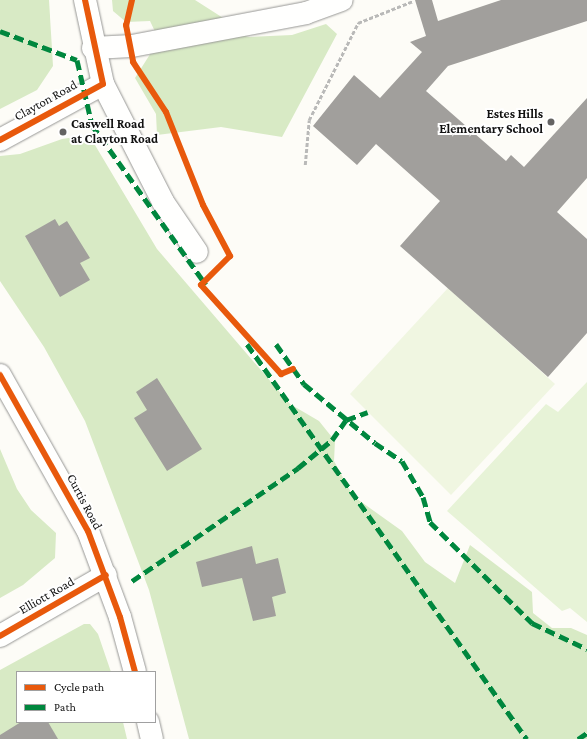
<!DOCTYPE html>
<html>
<head>
<meta charset="utf-8">
<style>
  body { margin:0 }
  #map { position:relative; width:587px; height:739px; overflow:hidden; background:#fdfcf7; font-family:"Crimson Pro",serif }
  div>[style] { position:absolute }
  .green>* { inset:0; background:#e7f3d7 }
  .forest>* { inset:0; background:#d8eac5 }
  .pitch>* { inset:0; background:#f0f6e1 }
  .building>* { inset:0; background:#a19f9c }
  .path>* { height:2.5px; margin-top:-1.25px; transform-origin:0; background:repeating-linear-gradient(90deg,#b9b9b8 0 4px,transparent 0 6px) }
  .roads { filter:drop-shadow(0 0 1px #979795) drop-shadow(0 0 1px #979795) }
  .minor>* { height:22px; margin:-11px; padding:0 11px; transform-origin:11px; border-radius:11px; background:#fffffe }
  .quiet>* { height:5px; margin-top:-2.5px; transform-origin:0; background:repeating-linear-gradient(90deg,#00873e 0 10px,transparent 0 15px) }
  .cycleway>* { height:6px; margin:-3px; padding:0 3px; transform-origin:3px; border-radius:3px; background:#e8590c }
  .dots>* { width:11px; height:11px; translate:-50% -50%; box-sizing:border-box; border:2px solid #fff; border-radius:50% }
  span { translate:-50% -50%; white-space:nowrap; text-align:center; line-height:1.15; -webkit-text-stroke:4px #fff; paint-order:stroke }
  .street-label { font-size:13px; color:#111 }
  .poi-label { font-size:13px; color:#111; font-weight:700 }
  .right { translate:-100% -50%; text-align:right }
  .left { translate:0 -50%; text-align:left }
  .legend { position:absolute; left:16px; top:671px; width:140px; height:52px; box-sizing:border-box; background:#fff; border:1px solid #a0a0a0; margin:0; padding:5px 7px; list-style:none; font-size:12px; color:#111 }
  .legend li { display:flex; align-items:center; gap:8px; height:20px }
  .legend b { width:20px; border:1px solid #a0a0a0 }
</style>
</head>
<body>
<div id="map">
  <div class="green">
    <i style="clip-path:polygon(587px 382px,587px 622px,570px 608px,562px 611px,447px 511px,546px 404px,558px 412px)"></i>
  </div>
  <div class="forest">
    <i style="clip-path:polygon(0 0,49px 0,53px 66px,37px 90px,0 109px)"></i>
    <i style="clip-path:polygon(112px 0,195px 0,231px 23px,235px 33px,249px 37px,292px 35px,326px 24px,337px 34px,282px 137px,221px 127px,157px 135px,156px 114px,135px 78px,159px 40px,150px 21px,126px 22px,113px 11px)"></i>
    <i style="clip-path:polygon(89px 135px,157px 249px,290px 404px,319px 421px,335px 441px,334px 461px,353px 496px,402px 531px,425px 562px,455px 583px,470px 545px,532px 592px,533px 613px,552px 628px,571px 628px,587px 635px,587px 739px,189px 739px,149px 590px,85px 421px,44px 347px,0 281px,0 156px,20px 154px,62px 139px)"></i>
    <i style="clip-path:polygon(0 449px,17px 489px,31px 510px,56px 533px,55px 558px,23px 585px,0 598px)"></i>
    <i style="clip-path:polygon(84px 624px,90px 624px,98px 634px,111px 672px,17px 672px,17px 722px,123px 722px,127px 739px,0 739px,0 670px)"></i>
  </div>
  <div class="pitch">
    <i style="clip-path:polygon(448px 288px,555px 384px,451px 495px,350px 394px)"></i>
  </div>
  <div class="building">
    <i style="clip-path:polygon(415px 0,432px 0,438px 21px,501px 0,587px 0,587px 21px,448px 66px,426px 91px,506px 161px,511px 155px,524px 167px,587px 98px,587px 178px,557px 212px,587px 239px,587px 333px,548px 377px,400px 246px,440px 201px,376px 144px,357px 165px,313px 126px,354px 75px,380px 98px,422px 52px,410px 42px,426px 36px)"></i>
    <i style="clip-path:polygon(55px 219px,59px 226px,67px 221px,90px 258px,80px 263px,90px 280px,60px 297px,25px 236px)"></i>
    <i style="clip-path:polygon(157px 378px,202px 449px,167px 471px,134px 418px,147px 410px,136px 392px)"></i>
    <i style="clip-path:polygon(252px 546px,256px 564px,278px 558px,286px 593px,272px 597px,276px 616px,253px 621px,242px 578px,202px 587px,196px 562px)"></i>
    <i style="clip-path:polygon(21px 722px,48px 722px,58px 739px,0 739px,0 735px)"></i>
  </div>
  <div class="path">
    <i style="left:305px;top:165px;width:45px;rotate:-84.9deg"></i>
    <i style="left:309px;top:120px;width:109px;rotate:-63.2deg"></i>
    <i style="left:358px;top:23px;width:59px;rotate:-21.8deg"></i>
  </div>
  <div class="roads">
    <div class="minor">
      <i style="left:85px;top:0;width:86px;rotate:77.9deg"></i>
      <i style="left:103px;top:84px;width:132px;rotate:63deg"></i>
      <i style="left:163px;top:202px;width:60px;rotate:55.8deg"></i>
      <i style="left:93px;top:48px;width:39px;rotate:-3deg"></i>
      <i style="left:132px;top:46px;width:177px;rotate:-10.7deg"></i>
      <i style="left:306px;top:13px;width:38px;rotate:-20deg"></i>
      <i style="left:0;top:140px;width:117px;rotate:-28.5deg"></i>
      <i style="left:0;top:375px;width:179px;rotate:60.6deg"></i>
      <i style="left:88px;top:531px;width:92px;rotate:69.6deg"></i>
      <i style="left:120px;top:617px;width:57px;rotate:74.7deg"></i>
      <i style="left:0;top:636px;width:122px;rotate:-29.9deg"></i>
      <i style="left:148px;top:722px;width:17px;rotate:77deg"></i>
    </div>
  </div>
  <div class="quiet">
    <i style="left:0;top:31px;width:82px;rotate:20.6deg"></i>
    <i style="left:77px;top:60px;width:67px;rotate:77deg"></i>
    <i style="left:92px;top:125px;width:196px;rotate:54.5deg"></i>
    <i style="left:247px;top:344px;width:484px;rotate:54.7deg"></i>
    <i style="left:276px;top:344px;width:49px;rotate:55deg"></i>
    <i style="left:304px;top:384px;width:92px;rotate:39.7deg"></i>
    <i style="left:375px;top:443px;width:32px;rotate:34deg"></i>
    <i style="left:402px;top:461px;width:42px;rotate:59.7deg"></i>
    <i style="left:423px;top:497px;width:26px;rotate:74deg"></i>
    <i style="left:430px;top:522px;width:144px;rotate:44.7deg"></i>
    <i style="left:532px;top:623px;width:61px;rotate:25.3deg"></i>
    <i style="left:132px;top:581px;width:201px;rotate:-34.2deg"></i>
    <i style="left:298px;top:468px;width:44px;rotate:-39.5deg"></i>
    <i style="left:332px;top:440px;width:24px;rotate:-55deg"></i>
    <i style="left:346px;top:420px;width:23px;rotate:-20deg"></i>
    <i style="left:578px;top:739px;width:11px;rotate:-34deg"></i>
  </div>
  <div class="cycleway">
    <i style="left:132px;top:0;width:26px;rotate:103deg"></i>
    <i style="left:126px;top:25px;width:38px;rotate:79deg"></i>
    <i style="left:133px;top:62px;width:60px;rotate:56.6deg"></i>
    <i style="left:166px;top:112px;width:100px;rotate:68.3deg"></i>
    <i style="left:203px;top:205px;width:58px;rotate:62.1deg"></i>
    <i style="left:230px;top:256px;width:41px;rotate:135deg"></i>
    <i style="left:201px;top:285px;width:120px;rotate:48deg"></i>
    <i style="left:281px;top:374px;width:13px;rotate:-23deg"></i>
    <i style="left:0;top:140px;width:117px;rotate:-28.5deg"></i>
    <i style="left:103px;top:84px;width:86px;rotate:-102.1deg"></i>
    <i style="left:0;top:375px;width:179px;rotate:60.6deg"></i>
    <i style="left:88px;top:531px;width:92px;rotate:69.6deg"></i>
    <i style="left:120px;top:617px;width:57px;rotate:74.7deg"></i>
    <i style="left:0;top:636px;width:122px;rotate:-29.9deg"></i>
  </div>
  <div class="dots">
    <i style="left:551px;top:122px;background:#646362"></i>
    <i style="left:63px;top:132px;background:#646362"></i>
  </div>
  <div class="street-label">
    <span style="left:46px;top:101px;rotate:-29deg">Clayton Road</span>
    <span style="left:84px;top:502px;rotate:62deg">Curtis Road</span>
    <span style="left:47px;top:596px;rotate:-30deg">Elliott Road</span>
  </div>
  <div class="poi-label">
    <span class="right" style="left:543px;top:122px">Estes Hills<br>Elementary School</span>
    <span class="left" style="left:71px;top:132px">Caswell Road<br>at Clayton Road</span>
  </div>
  <ul class="legend">
  <li><b style="height:5px;background:#e8590c"></b>Cycle path</li>
  <li><b style="height:5px;background:#00873e"></b>Path</li>
  </ul>
</div>
</body>
</html>
